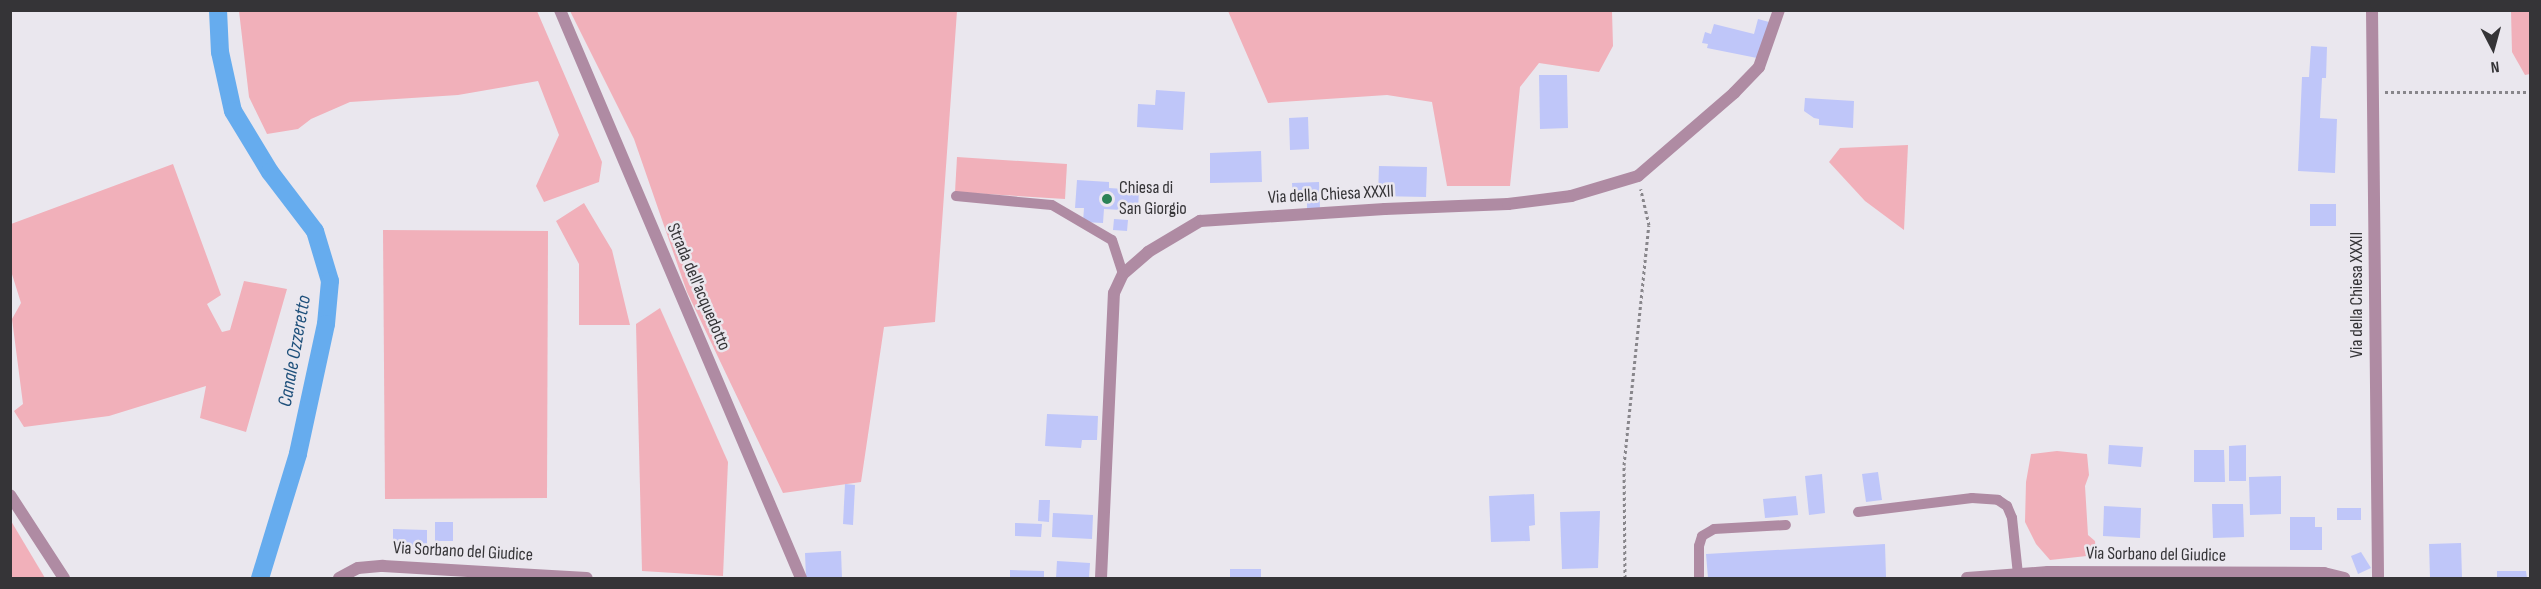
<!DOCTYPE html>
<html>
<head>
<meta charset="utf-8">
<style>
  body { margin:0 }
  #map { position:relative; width:2541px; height:589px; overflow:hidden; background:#eae7ee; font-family:"Sofia Sans Condensed",sans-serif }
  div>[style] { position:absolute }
  .green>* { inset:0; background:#f1b0ba }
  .canal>* { height:18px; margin:-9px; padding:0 9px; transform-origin:9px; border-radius:9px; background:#66acee }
  .building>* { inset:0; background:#bfc6f9 }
  .path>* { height:3px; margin-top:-1.5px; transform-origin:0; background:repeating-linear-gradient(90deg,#88868b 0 3px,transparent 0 6px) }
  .lane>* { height:10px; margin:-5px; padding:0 5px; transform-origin:5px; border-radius:5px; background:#af8ba3 }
  .street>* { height:12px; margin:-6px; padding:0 6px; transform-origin:6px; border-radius:6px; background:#af8ba3 }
  .dots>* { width:16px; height:16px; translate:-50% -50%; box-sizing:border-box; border:3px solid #eae7ee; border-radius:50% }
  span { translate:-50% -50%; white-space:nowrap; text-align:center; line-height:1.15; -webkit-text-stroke:5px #eae7ee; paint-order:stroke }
  .poi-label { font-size:18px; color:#353437 }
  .left { translate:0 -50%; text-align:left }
  .street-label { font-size:18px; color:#353437 }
  .water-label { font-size:20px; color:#1e507b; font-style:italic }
  .frame { position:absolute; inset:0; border:12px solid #353437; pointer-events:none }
  .north { position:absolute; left:2463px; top:18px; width:60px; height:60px; -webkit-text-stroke:4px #eae7ee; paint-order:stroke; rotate:174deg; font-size:16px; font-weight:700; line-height:24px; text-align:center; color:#353437 }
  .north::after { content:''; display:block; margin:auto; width:21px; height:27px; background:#353437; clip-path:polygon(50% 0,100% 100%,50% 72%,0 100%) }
</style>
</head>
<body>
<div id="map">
  <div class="green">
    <i style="clip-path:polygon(239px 11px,537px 11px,602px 162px,599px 182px,544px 202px,536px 186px,559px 135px,538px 81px,458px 95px,350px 102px,311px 119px,298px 129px,267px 134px,249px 97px)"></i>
    <i style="clip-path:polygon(570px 11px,957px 11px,935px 322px,884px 327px,861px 482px,783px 493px,687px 292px,634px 139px)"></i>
    <i style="clip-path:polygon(1228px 11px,1612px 11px,1613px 46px,1599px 72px,1539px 63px,1520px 87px,1510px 186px,1447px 186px,1432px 102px,1387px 95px,1268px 103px)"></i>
    <i style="clip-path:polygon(2511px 11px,2530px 11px,2530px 74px,2525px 75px,2512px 52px)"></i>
    <i style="clip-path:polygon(1908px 145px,1904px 230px,1865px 201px,1829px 162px,1840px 148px)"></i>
    <i style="clip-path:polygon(957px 157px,1067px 164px,1065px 199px,955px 192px)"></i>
    <i style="clip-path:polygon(173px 164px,221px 295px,207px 304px,222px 332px,230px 330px,244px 281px,287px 289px,246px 432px,200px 418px,206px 386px,109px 416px,24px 427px,14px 411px,23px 404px,12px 319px,21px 303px,11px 271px,11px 224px)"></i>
    <i style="clip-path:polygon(584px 203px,612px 250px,630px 325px,579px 325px,579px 264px,556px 221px)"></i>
    <i style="clip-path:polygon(383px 230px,548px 231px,547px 498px,385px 499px)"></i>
    <i style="clip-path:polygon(660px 308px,728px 462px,723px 576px,642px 571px,636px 324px)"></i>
    <i style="clip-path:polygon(2057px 451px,2087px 454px,2089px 475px,2085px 486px,2088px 535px,2095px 541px,2096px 555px,2050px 560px,2036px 544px,2025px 522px,2026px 482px,2031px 454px)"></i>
    <i style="clip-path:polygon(10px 521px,11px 521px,45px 578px,11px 578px)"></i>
  </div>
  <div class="canal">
    <i style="left:218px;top:10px;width:42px;rotate:87.3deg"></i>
    <i style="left:220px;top:52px;width:60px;rotate:77.6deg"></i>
    <i style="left:233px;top:111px;width:71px;rotate:58.8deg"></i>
    <i style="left:270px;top:172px;width:74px;rotate:52.7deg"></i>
    <i style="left:315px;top:231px;width:52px;rotate:73.3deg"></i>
    <i style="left:330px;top:281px;width:43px;rotate:95.3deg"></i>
    <i style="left:326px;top:324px;width:133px;rotate:102.2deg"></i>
    <i style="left:298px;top:454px;width:130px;rotate:107deg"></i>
  </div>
  <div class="building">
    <i style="clip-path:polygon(1758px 19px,1769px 22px,1757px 58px,1707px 48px,1708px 44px,1702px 43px,1705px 32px,1711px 34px,1714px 24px,1754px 34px)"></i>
    <i style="clip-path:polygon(2311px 46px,2327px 47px,2326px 78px,2322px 78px,2320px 118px,2337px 119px,2335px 173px,2298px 171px,2302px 77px,2309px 77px)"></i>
    <i style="clip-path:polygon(1539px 75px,1567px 75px,1568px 128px,1540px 129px)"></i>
    <i style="clip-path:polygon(1156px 90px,1185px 92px,1183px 130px,1137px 127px,1138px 104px,1155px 105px)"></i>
    <i style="clip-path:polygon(1805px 98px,1854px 101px,1853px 128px,1819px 125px,1819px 119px,1814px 118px,1804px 111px)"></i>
    <i style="clip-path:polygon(1308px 117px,1309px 149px,1290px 150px,1289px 118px)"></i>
    <i style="clip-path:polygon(1261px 151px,1262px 182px,1210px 183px,1210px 153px)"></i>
    <i style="clip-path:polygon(1379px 166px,1427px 167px,1426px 197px,1378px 196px)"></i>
    <i style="clip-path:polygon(1077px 180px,1109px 182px,1109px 188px,1139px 190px,1138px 211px,1104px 209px,1103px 223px,1083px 222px,1084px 208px,1075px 208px)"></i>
    <i style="clip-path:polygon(1319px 182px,1320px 209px,1307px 210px,1307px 198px,1293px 199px,1292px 183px)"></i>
    <i style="clip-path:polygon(2310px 204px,2336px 204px,2336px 226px,2310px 226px)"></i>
    <i style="clip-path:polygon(1114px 219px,1128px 220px,1127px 231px,1113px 230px)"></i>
    <i style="clip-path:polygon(1047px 414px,1098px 416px,1097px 440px,1082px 440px,1081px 448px,1045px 446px)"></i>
    <i style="clip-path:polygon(2109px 445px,2143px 447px,2141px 467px,2108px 464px)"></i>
    <i style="clip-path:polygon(2246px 445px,2246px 481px,2229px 481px,2229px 446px)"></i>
    <i style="clip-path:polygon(2194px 450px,2224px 450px,2225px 482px,2194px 482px)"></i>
    <i style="clip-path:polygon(1878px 472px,1882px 500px,1866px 502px,1862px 474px)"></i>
    <i style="clip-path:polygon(1822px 474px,1825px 513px,1809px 515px,1805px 476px)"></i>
    <i style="clip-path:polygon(2281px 476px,2281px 514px,2250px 515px,2249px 477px)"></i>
    <i style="clip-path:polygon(845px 484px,855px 485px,853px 525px,843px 524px)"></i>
    <i style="clip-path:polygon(1534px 494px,1535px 525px,1529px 526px,1530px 541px,1491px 542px,1489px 496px)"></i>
    <i style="clip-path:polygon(1796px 496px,1798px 515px,1765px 518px,1763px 499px)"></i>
    <i style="clip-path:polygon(1039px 500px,1050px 500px,1049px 522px,1038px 521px)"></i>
    <i style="clip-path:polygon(2212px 504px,2243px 504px,2244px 537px,2213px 538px)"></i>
    <i style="clip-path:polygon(2104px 506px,2141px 508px,2140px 538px,2103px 536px)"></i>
    <i style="clip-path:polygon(2337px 508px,2361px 508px,2361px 520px,2337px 520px)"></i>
    <i style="clip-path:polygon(1600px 511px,1598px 568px,1562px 569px,1560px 512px)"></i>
    <i style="clip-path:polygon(1053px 513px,1093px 515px,1092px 539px,1052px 537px)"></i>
    <i style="clip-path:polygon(2290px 517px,2315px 517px,2315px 527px,2322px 527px,2322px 550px,2290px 550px)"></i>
    <i style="clip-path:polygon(435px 522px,453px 522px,453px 541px,435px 541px)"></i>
    <i style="clip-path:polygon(1015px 523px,1042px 524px,1041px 537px,1015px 536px)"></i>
    <i style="clip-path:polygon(393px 529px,427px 530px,427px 553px,393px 552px)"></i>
    <i style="clip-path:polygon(2461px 543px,2462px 578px,2430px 578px,2429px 544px)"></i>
    <i style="clip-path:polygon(1885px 544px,1886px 577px,1708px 578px,1706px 554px)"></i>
    <i style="clip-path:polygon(841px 551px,842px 578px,806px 578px,805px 553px)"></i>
    <i style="clip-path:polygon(2361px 552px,2371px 568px,2358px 574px,2351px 556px)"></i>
    <i style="clip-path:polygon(1057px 561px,1090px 563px,1089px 578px,1056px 578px)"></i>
    <i style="clip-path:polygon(1230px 569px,1261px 569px,1261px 578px,1230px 578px)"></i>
    <i style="clip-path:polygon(1010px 570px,1044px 571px,1044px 578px,1010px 578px)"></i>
    <i style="clip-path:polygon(2497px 571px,2526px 571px,2527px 578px,2497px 578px)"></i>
  </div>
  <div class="path">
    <i style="left:2385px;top:92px;width:145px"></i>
    <i style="left:1625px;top:578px;width:113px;rotate:-90.5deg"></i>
    <i style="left:1624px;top:465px;width:241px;rotate:-84.1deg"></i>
    <i style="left:1649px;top:225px;width:37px;rotate:-103deg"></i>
  </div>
  <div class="lane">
    <i style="left:956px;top:196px;width:96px;rotate:5.4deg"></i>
    <i style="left:1052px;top:205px;width:69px;rotate:30.3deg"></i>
    <i style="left:1112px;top:240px;width:36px;rotate:72deg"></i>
    <i style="left:1858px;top:512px;width:115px;rotate:-7deg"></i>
    <i style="left:1972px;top:498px;width:26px;rotate:4deg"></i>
    <i style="left:1998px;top:500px;width:11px;rotate:34deg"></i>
    <i style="left:2007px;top:506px;width:13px;rotate:67deg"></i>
    <i style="left:2012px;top:518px;width:56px;rotate:83.9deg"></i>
    <i style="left:1699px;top:578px;width:32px;rotate:-90deg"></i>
    <i style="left:1699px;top:546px;width:10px;rotate:-73deg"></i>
    <i style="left:1702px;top:536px;width:14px;rotate:-30deg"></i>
    <i style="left:1714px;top:529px;width:72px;rotate:-3.2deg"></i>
  </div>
  <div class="street">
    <i style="left:560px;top:10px;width:617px;rotate:67.01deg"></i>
    <i style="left:2372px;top:10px;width:568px;rotate:89.39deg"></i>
    <i style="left:10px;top:495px;width:99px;rotate:57deg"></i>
    <i style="left:339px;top:578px;width:21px;rotate:-28deg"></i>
    <i style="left:358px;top:568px;width:25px;rotate:-5deg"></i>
    <i style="left:383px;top:566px;width:204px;rotate:3.4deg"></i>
    <i style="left:1101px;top:578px;width:285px;rotate:-87.4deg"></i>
    <i style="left:1114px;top:293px;width:21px;rotate:-65deg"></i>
    <i style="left:1123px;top:274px;width:33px;rotate:-41deg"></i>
    <i style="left:1148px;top:252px;width:61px;rotate:-30.8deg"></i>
    <i style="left:1200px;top:221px;width:185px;rotate:-3.7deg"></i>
    <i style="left:1385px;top:209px;width:123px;rotate:-2.3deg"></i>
    <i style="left:1508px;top:204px;width:64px;rotate:-7.2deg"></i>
    <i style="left:1571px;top:196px;width:70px;rotate:-16.6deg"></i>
    <i style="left:1638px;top:176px;width:127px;rotate:-40.8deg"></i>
    <i style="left:1734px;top:93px;width:36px;rotate:-46deg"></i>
    <i style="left:1759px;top:67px;width:60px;rotate:-70.7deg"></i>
    <i style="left:1967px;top:578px;width:81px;rotate:-4.2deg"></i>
    <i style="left:2048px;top:572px;width:276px;rotate:0.2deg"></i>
    <i style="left:2324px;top:573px;width:21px;rotate:14deg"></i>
  </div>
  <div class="dots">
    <i style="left:1107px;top:199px;background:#2b8256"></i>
  </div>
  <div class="poi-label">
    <span class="left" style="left:1119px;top:199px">Chiesa di<br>San Giorgio</span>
  </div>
  <div class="street-label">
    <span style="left:1331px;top:195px;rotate:-3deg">Via della Chiesa XXXII</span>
    <span style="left:698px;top:287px;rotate:67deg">Strada dell'acquedotto</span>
    <span style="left:2357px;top:295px;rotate:-90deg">Via della Chiesa XXXII</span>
    <span style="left:463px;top:552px;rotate:3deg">Via Sorbano del Giudice</span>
    <span style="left:2156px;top:555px;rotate:1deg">Via Sorbano del Giudice</span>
  </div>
  <div class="water-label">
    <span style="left:295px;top:351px;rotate:-80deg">Canale Ozzeretto</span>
  </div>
  <div class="frame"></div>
  <div class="north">N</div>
</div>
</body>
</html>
